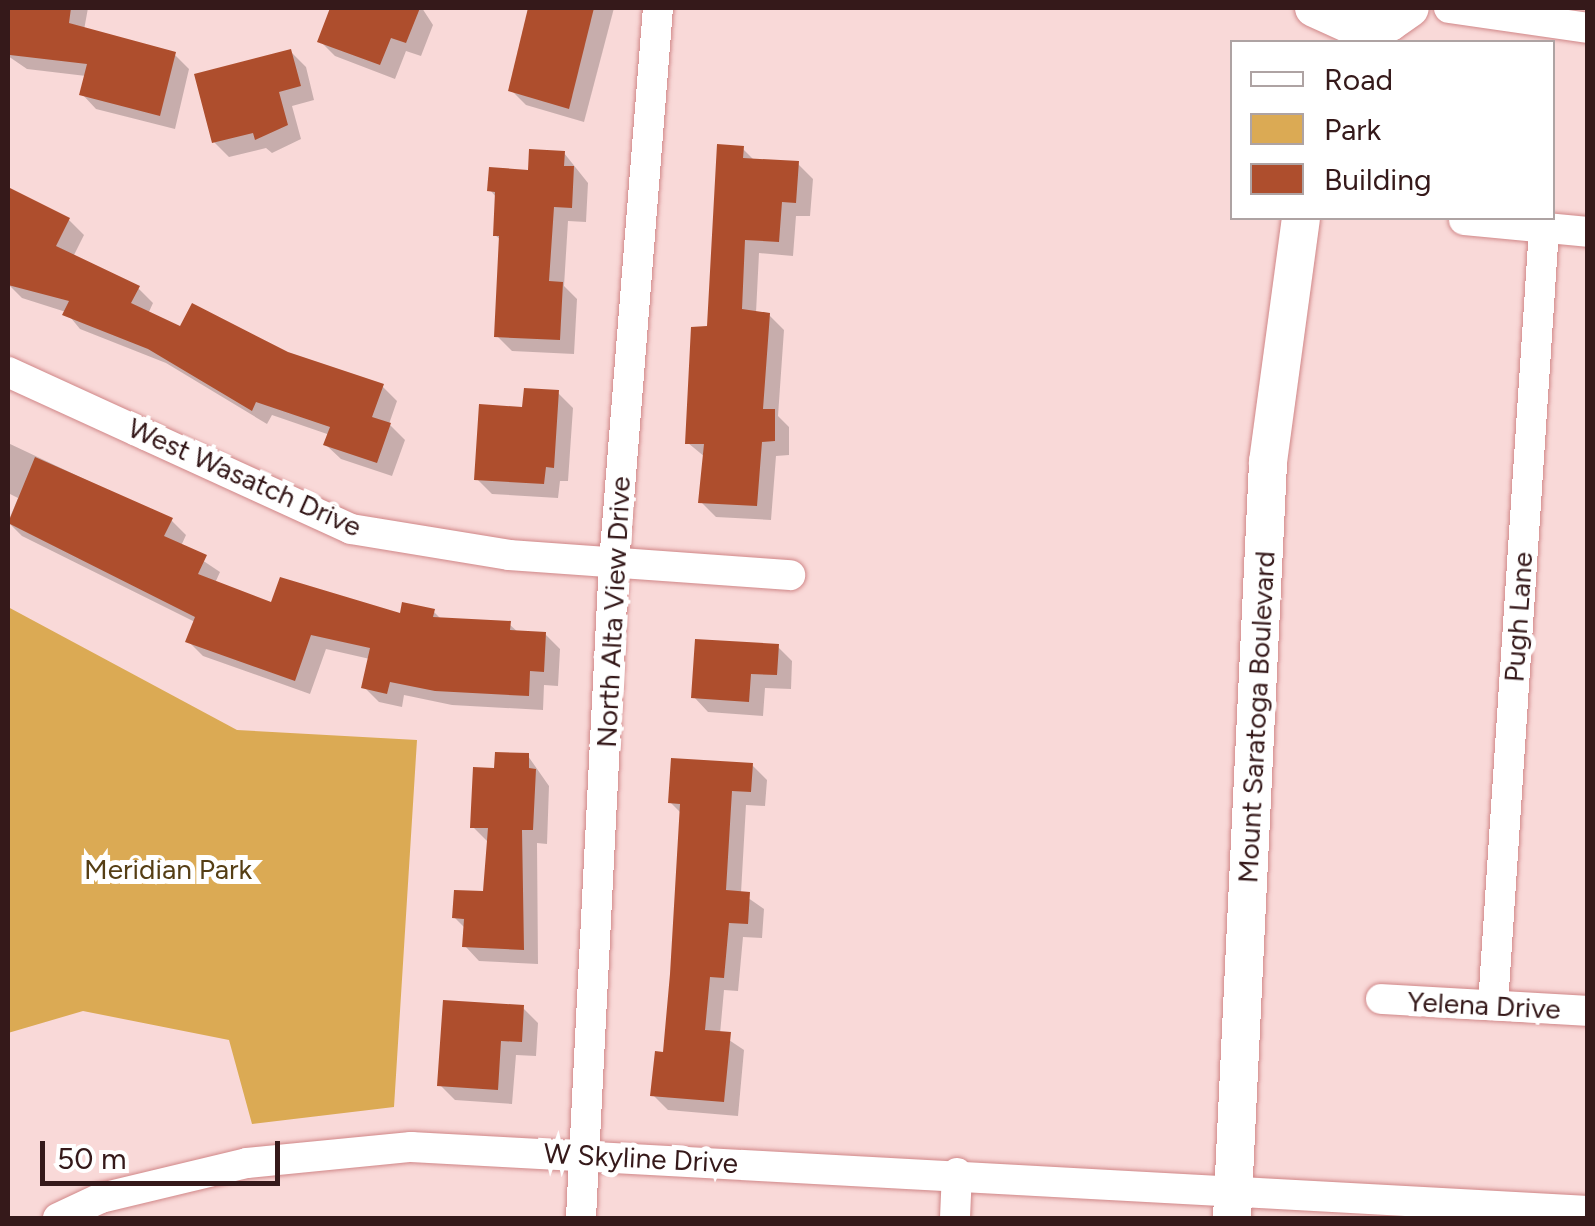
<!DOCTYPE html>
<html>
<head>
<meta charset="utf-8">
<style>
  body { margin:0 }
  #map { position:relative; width:1595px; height:1226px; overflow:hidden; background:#f9d9d8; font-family:Figtree,sans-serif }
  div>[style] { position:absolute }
  .green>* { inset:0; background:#dbaa54 }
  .shadow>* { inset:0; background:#0003 }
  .building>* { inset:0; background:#ae4e2d }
  .roads { filter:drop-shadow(0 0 2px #d08788) drop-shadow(0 0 2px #d08788) }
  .minor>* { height:30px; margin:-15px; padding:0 15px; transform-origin:15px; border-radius:15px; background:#fff }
  .tertiary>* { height:38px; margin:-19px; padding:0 19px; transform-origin:19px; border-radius:19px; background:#fff }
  span { translate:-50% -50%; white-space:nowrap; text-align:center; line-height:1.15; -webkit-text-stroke:10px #fff; paint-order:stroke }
  .street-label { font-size:28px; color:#35191a }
  .park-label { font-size:28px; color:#553e14 }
  .frame { position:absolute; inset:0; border:10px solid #35191a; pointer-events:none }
  .legend { position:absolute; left:1230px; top:40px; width:325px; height:180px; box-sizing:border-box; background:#fff; border:2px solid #aea3a3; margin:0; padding:12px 18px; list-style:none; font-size:30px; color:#35191a }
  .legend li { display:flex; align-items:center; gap:20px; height:50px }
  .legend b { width:50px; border:2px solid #aea3a3 }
  .scale { position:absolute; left:40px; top:1141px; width:240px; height:45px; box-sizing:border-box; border:5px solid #35191a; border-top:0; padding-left:12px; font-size:30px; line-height:35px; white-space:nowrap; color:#35191a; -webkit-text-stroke:8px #fff; paint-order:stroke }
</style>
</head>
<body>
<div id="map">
  <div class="green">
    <i style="clip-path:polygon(8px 607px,237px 730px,417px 740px,394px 1107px,252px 1124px,229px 1040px,83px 1011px,8px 1033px)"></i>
  </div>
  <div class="shadow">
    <i style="clip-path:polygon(8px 8px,88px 8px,84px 30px,174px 54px,189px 69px,175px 129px,96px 109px,82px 94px,86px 76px,27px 69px,8px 56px)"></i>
    <i style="clip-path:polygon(333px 8px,422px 8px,433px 25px,421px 56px,406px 51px,395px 79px,335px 56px,320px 41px)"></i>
    <i style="clip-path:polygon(533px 8px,614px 8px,584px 122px,526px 105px,511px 90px)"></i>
    <i style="clip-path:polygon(291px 52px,306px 67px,314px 100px,292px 106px,301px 139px,272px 153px,266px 148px,229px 157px,214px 142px)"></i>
    <i style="clip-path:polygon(743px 149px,755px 161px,798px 164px,813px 179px,810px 216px,796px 216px,793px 256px,759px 253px,756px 313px,769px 315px,784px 330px,778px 416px,789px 427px,789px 455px,776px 456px,771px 520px,716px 517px,701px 502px,705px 457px,688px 443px)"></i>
    <i style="clip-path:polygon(564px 153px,588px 183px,586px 222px,568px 221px,564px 286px,577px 299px,574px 354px,512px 351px,497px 336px,502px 241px,495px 235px,497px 198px,490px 190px)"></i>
    <i style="clip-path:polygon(8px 190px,69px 220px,84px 235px,73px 257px,138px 288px,153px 303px,148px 314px,181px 330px,382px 386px,397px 401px,389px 424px,405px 440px,392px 476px,341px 459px,326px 445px,330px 435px,272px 415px,267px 424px,166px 363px,80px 329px,66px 312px,22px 298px,8px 284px)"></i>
    <i style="clip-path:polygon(558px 393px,573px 408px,568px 481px,560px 481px,558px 498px,492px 494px,477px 479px,524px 410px)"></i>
    <i style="clip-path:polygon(8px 443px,171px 520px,186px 535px,181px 546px,220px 572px,215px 583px,272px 605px,402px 617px,434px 612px,442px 620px,509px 624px,519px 633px,545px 634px,560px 649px,558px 686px,544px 685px,543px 710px,452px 705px,404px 695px,402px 707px,379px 702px,364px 687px,370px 659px,326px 649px,310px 694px,203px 656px,188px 641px,195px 622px,22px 536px,8px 522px,18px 498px,8px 493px)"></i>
    <i style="clip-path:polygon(777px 646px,792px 661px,791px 689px,765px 688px,763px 716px,708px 712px,694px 697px)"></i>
    <i style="clip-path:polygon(528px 756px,549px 786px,547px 844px,537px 843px,538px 964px,479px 961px,465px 946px,466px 929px,455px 918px,486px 894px,489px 843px,473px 827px,497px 771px)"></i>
    <i style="clip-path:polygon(752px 765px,767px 780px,765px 806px,746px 805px,741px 893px,764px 909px,762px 938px,743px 937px,738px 991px,724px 990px,720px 1034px,744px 1050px,738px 1116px,668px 1110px,653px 1095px,665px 1054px,682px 814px,670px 802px)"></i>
    <i style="clip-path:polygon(523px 1008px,538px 1023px,536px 1056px,516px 1055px,512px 1104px,455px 1100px,440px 1085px)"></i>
  </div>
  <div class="building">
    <i style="clip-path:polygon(8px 8px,71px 8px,69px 23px,176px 52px,160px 116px,79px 95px,87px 64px,10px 55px)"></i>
    <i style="clip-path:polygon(330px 8px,420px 8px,406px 43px,391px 38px,380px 65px,317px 42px)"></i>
    <i style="clip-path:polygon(528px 8px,594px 8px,569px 109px,508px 91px)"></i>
    <i style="clip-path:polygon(291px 49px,301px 86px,279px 92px,288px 125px,255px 140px,253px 133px,212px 143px,194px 74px)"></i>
    <i style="clip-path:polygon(717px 144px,744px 146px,743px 158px,799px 161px,796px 203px,782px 202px,779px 242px,745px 240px,742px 309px,770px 313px,763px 409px,775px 409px,775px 441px,762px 442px,757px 506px,698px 503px,704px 444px,685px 444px,691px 327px,707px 326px)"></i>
    <i style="clip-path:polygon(529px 149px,565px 151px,564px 166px,574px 166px,572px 208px,554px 207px,549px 281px,563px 282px,560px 340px,494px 337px,499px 236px,493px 236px,495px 192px,487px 191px,489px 167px,528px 170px)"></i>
    <i style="clip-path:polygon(8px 187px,70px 218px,56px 246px,140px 286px,131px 303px,180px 326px,192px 303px,288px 352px,384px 384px,372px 417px,391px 423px,377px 463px,323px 445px,330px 427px,256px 402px,252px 411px,148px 349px,62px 315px,69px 301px,8px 285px)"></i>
    <i style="clip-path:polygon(524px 388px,559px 390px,554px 468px,546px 467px,544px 484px,474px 480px,479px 404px,522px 407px)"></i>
    <i style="clip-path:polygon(35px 457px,173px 518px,164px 536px,207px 555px,198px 574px,271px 602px,280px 577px,400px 613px,402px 602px,435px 609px,433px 617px,511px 621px,510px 630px,546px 632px,544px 672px,530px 671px,529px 696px,435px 691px,390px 682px,387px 694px,361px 688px,370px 648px,311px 635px,295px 681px,185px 642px,195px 617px,8px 523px)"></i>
    <i style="clip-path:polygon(695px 639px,779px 644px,777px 675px,751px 674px,749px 702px,691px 698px)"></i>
    <i style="clip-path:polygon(495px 752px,529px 753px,529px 768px,536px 769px,533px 830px,522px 830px,524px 950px,462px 947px,464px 919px,452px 918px,454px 890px,483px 891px,488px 828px,470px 828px,473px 767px,494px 768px)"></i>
    <i style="clip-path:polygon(671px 758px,753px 763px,751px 792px,732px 791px,726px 890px,750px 892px,748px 924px,729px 923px,724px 978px,710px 977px,705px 1030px,731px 1032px,724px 1102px,650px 1096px,655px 1051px,663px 1052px,670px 974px,680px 804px,668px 803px)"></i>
    <i style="clip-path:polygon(443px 1000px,524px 1005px,522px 1042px,501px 1041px,498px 1090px,437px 1086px)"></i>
  </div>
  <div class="roads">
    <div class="minor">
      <i style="left:1449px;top:8px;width:140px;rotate:8.2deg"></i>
      <i style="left:1464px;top:220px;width:125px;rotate:5.5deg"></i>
      <i style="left:8px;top:372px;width:377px;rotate:24.6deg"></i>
      <i style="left:351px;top:529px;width:160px;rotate:9.3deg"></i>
      <i style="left:509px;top:555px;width:282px;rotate:4.1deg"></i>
      <i style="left:1381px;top:999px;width:207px;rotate:3.3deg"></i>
      <i style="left:1493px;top:1005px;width:779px;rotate:-86.24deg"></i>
      <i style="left:58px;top:1218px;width:47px;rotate:-24.9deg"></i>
      <i style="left:101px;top:1198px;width:150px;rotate:-13.5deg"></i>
      <i style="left:247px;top:1163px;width:165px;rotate:-5.6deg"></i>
      <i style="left:411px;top:1147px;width:1179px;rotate:3.11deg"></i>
      <i style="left:581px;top:1218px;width:656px;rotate:-87.12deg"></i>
      <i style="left:614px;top:563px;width:557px;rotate:-85.47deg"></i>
      <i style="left:955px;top:1218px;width:45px;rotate:-87.5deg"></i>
    </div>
    <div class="tertiary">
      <i style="left:1314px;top:8px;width:46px;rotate:24.3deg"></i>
      <i style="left:1356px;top:27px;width:34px;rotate:-8deg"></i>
      <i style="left:1390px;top:22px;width:24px;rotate:-35deg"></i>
      <i style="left:1232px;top:1218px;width:757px;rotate:-87.27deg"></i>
      <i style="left:1268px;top:462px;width:246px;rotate:-82.3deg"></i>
    </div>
  </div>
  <div class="street-label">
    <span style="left:245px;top:477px;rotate:24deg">West Wasatch Drive</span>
    <span style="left:613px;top:612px;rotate:-87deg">North Alta View Drive</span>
    <span style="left:1518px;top:617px;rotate:-86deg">Pugh Lane</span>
    <span style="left:1256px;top:717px;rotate:-87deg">Mount Saratoga Boulevard</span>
    <span style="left:1484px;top:1005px;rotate:3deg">Yelena Drive</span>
    <span style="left:641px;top:1158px;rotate:3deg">W Skyline Drive</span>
  </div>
  <div class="park-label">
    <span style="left:168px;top:869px">Meridian Park</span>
  </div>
  <div class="frame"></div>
  <ul class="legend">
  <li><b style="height:12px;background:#fff"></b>Road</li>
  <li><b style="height:28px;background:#dbaa54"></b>Park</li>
  <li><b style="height:28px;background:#ae4e2d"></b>Building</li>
  </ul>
  <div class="scale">50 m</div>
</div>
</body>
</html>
